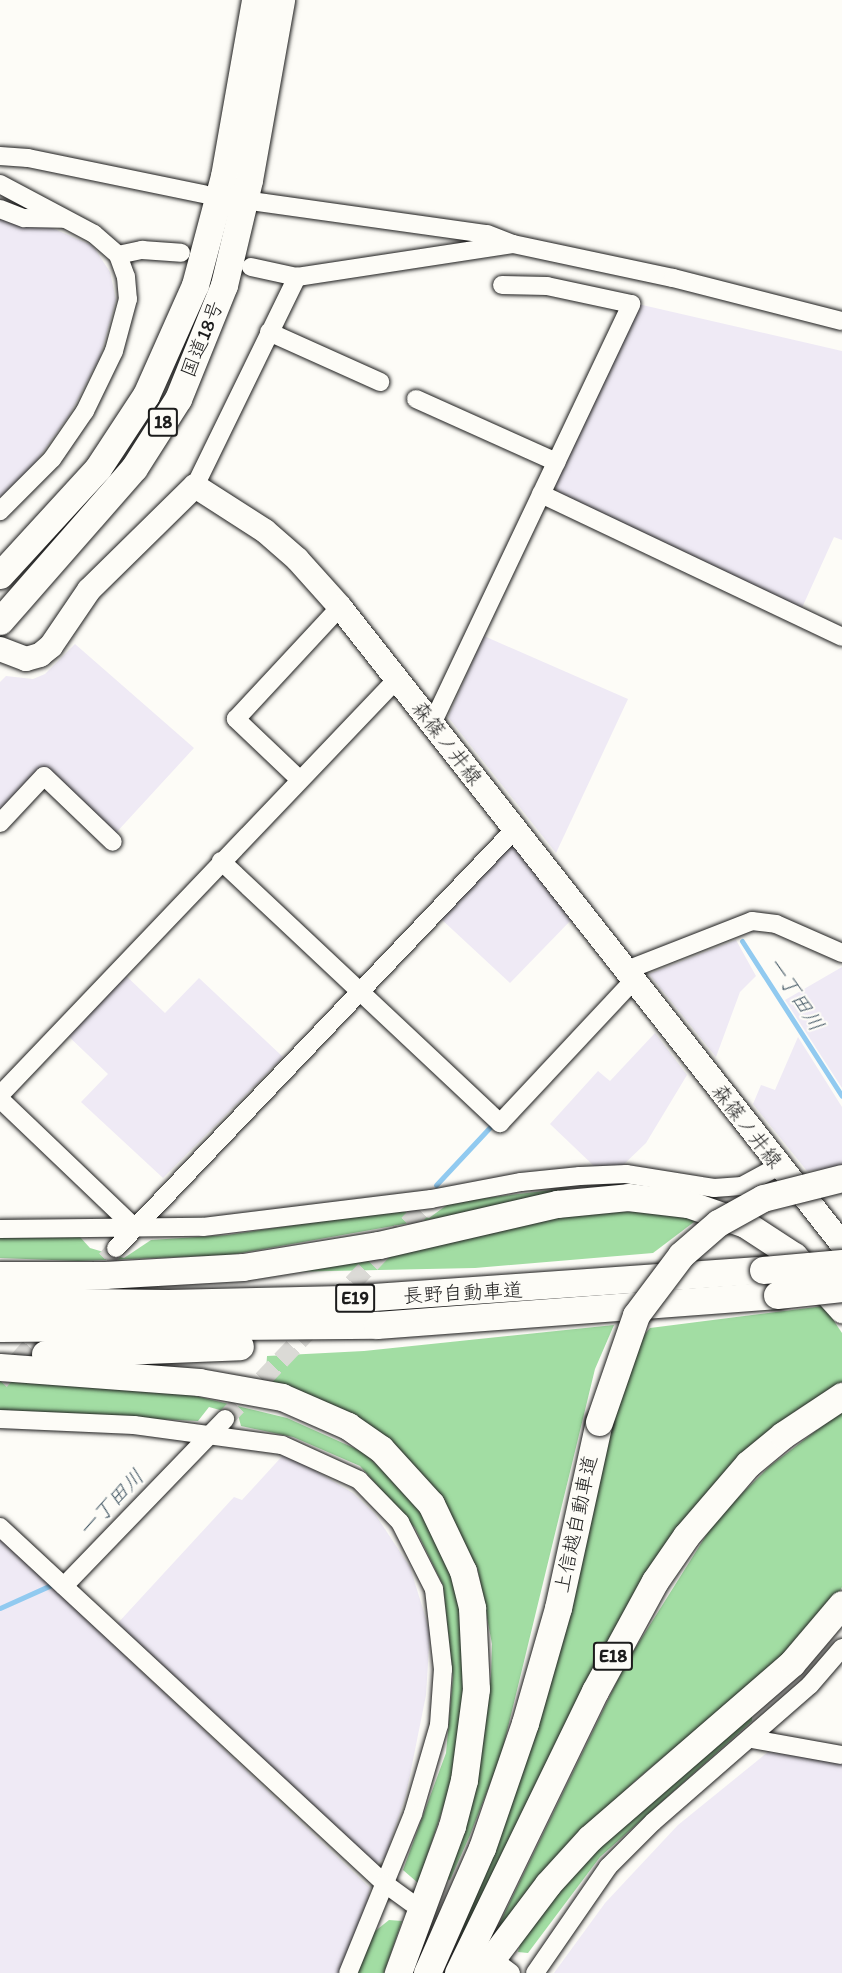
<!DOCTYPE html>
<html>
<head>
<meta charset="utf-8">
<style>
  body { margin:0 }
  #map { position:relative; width:842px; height:1973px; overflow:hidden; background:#fdfcf7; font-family:Itim,"Klee One",sans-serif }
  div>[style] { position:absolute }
  .built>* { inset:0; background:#efeaf5 }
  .green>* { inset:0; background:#a2dda3 }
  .stream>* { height:5px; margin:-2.5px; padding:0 2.5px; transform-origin:2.5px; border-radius:2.5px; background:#91caf0 }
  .minor-tunnel>* { height:18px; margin-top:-9px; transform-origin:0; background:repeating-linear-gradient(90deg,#dbdad6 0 18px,transparent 0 27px) }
  .roads { filter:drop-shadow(0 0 2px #1c1c1c) drop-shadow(0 0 2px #1c1c1c) }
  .minor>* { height:18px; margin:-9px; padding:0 9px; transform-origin:9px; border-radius:9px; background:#fdfcf7 }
  .major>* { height:24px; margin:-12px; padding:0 12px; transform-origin:12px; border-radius:12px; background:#fdfcf7 }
  .highway>* { height:27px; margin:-13.5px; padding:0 13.5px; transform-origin:13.5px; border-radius:13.5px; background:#fdfcf7 }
  .bridges { filter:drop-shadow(0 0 2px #1c1c1c) drop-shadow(0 0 2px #1c1c1c) }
  .highway-bridge>* { height:27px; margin:-13.5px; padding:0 13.5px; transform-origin:13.5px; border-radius:13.5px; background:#fdfcf7 }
  span { translate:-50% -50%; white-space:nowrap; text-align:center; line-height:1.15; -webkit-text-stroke:4.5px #fdfcf7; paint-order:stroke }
  .shield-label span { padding:2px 4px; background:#fdfcf7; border:2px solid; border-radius:4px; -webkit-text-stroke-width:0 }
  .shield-label { font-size:18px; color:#1c1c1c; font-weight:700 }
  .street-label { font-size:20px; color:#1c1c1c }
  .water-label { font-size:21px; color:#455966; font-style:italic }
</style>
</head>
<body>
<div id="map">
  <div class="built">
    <i style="clip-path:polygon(0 214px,43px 224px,93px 246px,110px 272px,116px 300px,100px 357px,70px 414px,33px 466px,0 498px)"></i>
    <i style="clip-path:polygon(638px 304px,842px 351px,842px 540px,834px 537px,801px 610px,562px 498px,553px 483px)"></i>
    <i style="clip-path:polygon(484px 636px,628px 699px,556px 853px,448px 717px)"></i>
    <i style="clip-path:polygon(75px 644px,194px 748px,114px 835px,44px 770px,0 815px,0 682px,6px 676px,33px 679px,45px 674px)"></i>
    <i style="clip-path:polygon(511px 844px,519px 846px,575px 916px,510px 983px,440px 918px)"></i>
    <i style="clip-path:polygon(736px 940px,756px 976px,740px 992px,716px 1057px,649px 974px)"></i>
    <i style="clip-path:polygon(842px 967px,842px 1088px,785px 1000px)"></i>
    <i style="clip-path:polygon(122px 972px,165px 1013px,199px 978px,283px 1057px,163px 1178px,81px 1102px,108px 1074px,64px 1032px)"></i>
    <i style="clip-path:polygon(655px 1033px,687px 1075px,646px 1143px,621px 1167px,595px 1167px,550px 1124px,598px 1071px,610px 1081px)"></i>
    <i style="clip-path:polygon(798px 1037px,842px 1107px,842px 1167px,807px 1171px,753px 1104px,761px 1085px,775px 1090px)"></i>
    <i style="clip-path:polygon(285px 1453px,353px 1493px,375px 1514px,410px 1567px,430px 1632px,426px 1695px,406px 1795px,385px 1858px,375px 1864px,117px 1624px,234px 1497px,242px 1500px)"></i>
    <i style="clip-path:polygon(0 1537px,370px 1888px,362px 1924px,340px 1973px,0 1973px)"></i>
    <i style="clip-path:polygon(768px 1752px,842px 1762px,842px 1973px,554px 1973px,605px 1903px,678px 1825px)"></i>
  </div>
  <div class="green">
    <i style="clip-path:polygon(569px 1188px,494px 1208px,230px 1255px,78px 1261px,0 1258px,0 1238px,80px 1237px,90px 1248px,124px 1258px,151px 1240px,227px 1235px,398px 1210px,429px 1218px,451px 1202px)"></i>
    <i style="clip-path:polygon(669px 1211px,698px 1219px,653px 1253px,475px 1268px,282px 1272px,582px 1212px)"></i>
    <i style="clip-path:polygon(824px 1306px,842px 1333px,842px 1382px,797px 1410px,727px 1470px,452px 1958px,479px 1881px,595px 1477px,634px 1357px,645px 1334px,650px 1328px)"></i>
    <i style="clip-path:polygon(614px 1325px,595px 1369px,501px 1756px,470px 1835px,450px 1880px,446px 1879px,483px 1743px,491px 1676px,492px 1644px,478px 1570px,435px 1491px,265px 1387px,267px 1356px,364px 1351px)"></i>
    <i style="clip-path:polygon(0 1381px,187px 1394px,287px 1418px,363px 1452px,415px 1500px,447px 1558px,464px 1625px,467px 1671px,453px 1778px,418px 1883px,403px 1870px,446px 1753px,453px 1677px,443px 1585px,415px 1528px,360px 1466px,293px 1437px,241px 1426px,238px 1415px,209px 1407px,198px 1421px,0 1411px)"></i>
    <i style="clip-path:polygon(842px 1411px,842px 1587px,837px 1597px,784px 1656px,636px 1780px,533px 1883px,493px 1937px,626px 1663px,717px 1518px,770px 1466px)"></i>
    <i style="clip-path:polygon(752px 1713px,752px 1721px,600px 1857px,528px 1953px,518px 1952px,524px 1931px,610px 1833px)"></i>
    <i style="clip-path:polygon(389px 1920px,402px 1921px,384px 1973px,355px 1973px,374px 1932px)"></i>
  </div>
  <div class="stream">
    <i style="left:742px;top:941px;width:184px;rotate:57.2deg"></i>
    <i style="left:436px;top:1185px;width:81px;rotate:-47deg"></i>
    <i style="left:0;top:1608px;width:54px;rotate:-24.2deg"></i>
  </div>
  <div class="minor-tunnel">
    <i style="left:88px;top:1280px;width:43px;rotate:-48.8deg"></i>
    <i style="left:334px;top:1303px;width:130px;rotate:-46.9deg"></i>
    <i style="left:0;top:1381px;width:76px;rotate:-48.7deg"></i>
    <i style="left:225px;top:1419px;width:132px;rotate:-46.5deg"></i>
  </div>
  <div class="roads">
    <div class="minor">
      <i style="left:0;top:156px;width:28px;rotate:4deg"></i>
      <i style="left:28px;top:158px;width:180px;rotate:11.6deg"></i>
      <i style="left:0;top:184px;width:106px;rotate:28deg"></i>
      <i style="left:94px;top:234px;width:32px;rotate:41deg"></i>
      <i style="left:118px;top:255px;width:23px;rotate:70deg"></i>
      <i style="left:126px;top:277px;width:22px;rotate:85deg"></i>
      <i style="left:128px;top:299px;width:54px;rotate:105.1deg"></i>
      <i style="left:114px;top:351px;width:67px;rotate:115.8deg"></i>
      <i style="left:85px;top:411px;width:58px;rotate:124.5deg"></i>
      <i style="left:52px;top:459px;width:74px;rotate:135deg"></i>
      <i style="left:258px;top:202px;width:231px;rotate:8deg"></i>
      <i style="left:487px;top:234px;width:28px;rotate:21deg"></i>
      <i style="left:513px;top:244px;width:164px;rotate:12deg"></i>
      <i style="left:673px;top:278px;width:174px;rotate:14.3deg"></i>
      <i style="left:0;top:209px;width:26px;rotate:21deg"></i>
      <i style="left:24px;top:218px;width:39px;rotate:1deg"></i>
      <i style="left:118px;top:255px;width:25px;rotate:-12deg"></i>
      <i style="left:142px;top:250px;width:39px;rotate:4deg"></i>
      <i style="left:251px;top:267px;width:47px;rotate:12.3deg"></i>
      <i style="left:297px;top:277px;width:218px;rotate:-8.7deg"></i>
      <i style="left:269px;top:332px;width:122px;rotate:24.2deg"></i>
      <i style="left:416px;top:399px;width:154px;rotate:24.2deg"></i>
      <i style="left:195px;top:486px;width:233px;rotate:-64deg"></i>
      <i style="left:541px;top:494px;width:333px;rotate:25.4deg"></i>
      <i style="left:432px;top:724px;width:465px;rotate:-64.6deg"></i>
      <i style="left:631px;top:304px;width:86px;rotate:-167.9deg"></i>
      <i style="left:547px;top:286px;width:45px;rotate:-178.7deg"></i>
      <i style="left:298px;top:778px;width:86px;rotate:-136.4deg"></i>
      <i style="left:236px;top:719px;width:153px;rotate:-47.1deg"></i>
      <i style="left:0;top:823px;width:64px;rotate:-46.9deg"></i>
      <i style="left:44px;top:776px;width:95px;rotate:43.7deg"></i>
      <i style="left:221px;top:861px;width:383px;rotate:43.2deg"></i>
      <i style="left:500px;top:1123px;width:196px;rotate:-46.9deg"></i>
      <i style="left:627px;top:970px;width:134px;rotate:-21.4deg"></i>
      <i style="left:752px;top:921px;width:24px;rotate:7deg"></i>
      <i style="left:776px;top:924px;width:72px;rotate:23.7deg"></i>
      <i style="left:0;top:1095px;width:575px;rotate:-46.34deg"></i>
      <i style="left:0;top:1099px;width:185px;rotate:43.7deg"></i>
      <i style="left:0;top:1229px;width:203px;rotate:-0.6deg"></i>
      <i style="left:203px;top:1227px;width:230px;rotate:-7deg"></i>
      <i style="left:431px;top:1199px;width:92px;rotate:-10.7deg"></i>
      <i style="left:521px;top:1182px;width:59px;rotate:-5.8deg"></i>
      <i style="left:580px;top:1176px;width:46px;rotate:-2.5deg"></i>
      <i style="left:626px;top:1174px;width:89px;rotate:9deg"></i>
      <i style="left:714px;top:1188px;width:28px;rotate:-4deg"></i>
      <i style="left:742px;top:1186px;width:42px;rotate:-28.4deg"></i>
      <i style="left:116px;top:1248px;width:579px;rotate:-46.4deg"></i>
      <i style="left:0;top:1419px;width:134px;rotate:2.6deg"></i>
      <i style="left:134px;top:1425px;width:149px;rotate:7.7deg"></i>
      <i style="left:282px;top:1445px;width:85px;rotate:24.4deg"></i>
      <i style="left:359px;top:1480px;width:59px;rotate:45.7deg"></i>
      <i style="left:400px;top:1522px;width:75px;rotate:63.1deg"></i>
      <i style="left:434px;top:1589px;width:81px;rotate:83.6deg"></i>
      <i style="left:443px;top:1669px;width:56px;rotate:94.1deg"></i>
      <i style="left:439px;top:1725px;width:93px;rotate:106.3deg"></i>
      <i style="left:413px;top:1814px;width:172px;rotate:112.2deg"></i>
      <i style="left:0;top:1527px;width:524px;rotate:42.83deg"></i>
      <i style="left:384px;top:1883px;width:34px;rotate:36deg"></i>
      <i style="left:64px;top:1586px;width:232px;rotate:-46deg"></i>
      <i style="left:752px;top:1739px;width:91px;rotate:10.1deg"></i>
      <i style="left:503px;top:1967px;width:10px;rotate:37deg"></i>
      <i style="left:535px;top:1973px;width:129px;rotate:-55.4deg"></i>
      <i style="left:608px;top:1867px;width:64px;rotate:-45deg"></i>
      <i style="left:653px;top:1822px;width:208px;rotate:-41.1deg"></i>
      <i style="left:810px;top:1685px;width:49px;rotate:-49.1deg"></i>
    </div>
    <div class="major">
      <i style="left:0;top:649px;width:28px;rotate:21deg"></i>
      <i style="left:26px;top:659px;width:15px;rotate:-16deg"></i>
      <i style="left:40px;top:655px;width:14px;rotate:-39deg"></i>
      <i style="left:51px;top:646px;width:68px;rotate:-55.8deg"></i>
      <i style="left:89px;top:590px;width:148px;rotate:-44.5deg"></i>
      <i style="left:195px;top:486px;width:83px;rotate:32.7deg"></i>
      <i style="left:265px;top:531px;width:43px;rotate:41.2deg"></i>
      <i style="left:297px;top:559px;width:64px;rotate:48.1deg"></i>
      <i style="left:340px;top:607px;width:811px;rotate:51.76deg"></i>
    </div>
    <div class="highway">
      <i style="left:0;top:575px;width:145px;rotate:-47.5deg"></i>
      <i style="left:98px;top:468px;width:87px;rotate:-56.7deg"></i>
      <i style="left:146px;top:395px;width:120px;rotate:-66deg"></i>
      <i style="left:195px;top:285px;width:113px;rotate:-75.1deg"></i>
      <i style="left:224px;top:176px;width:179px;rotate:-80deg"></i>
      <i style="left:0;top:621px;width:203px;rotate:-48.8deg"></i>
      <i style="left:134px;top:468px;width:82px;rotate:-57.5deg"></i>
      <i style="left:178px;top:399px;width:123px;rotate:-68deg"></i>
      <i style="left:224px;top:285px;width:108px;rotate:-76.6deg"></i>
      <i style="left:249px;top:180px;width:183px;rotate:-79.9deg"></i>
      <i style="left:0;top:1275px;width:105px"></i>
      <i style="left:105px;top:1275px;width:138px;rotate:-3.3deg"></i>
      <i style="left:243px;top:1267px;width:138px;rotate:-9.2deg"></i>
      <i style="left:379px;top:1245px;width:183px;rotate:-13deg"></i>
      <i style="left:557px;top:1204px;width:71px;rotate:-5.6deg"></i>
      <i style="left:628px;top:1197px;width:60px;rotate:6.7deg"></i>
      <i style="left:688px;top:1204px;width:60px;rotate:19.3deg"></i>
      <i style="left:745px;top:1224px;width:59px;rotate:33.1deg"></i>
      <i style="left:794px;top:1256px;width:72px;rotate:47.8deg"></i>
      <i style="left:0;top:1301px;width:168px;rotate:0.7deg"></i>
      <i style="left:168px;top:1303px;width:176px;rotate:-1.3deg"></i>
      <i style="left:344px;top:1299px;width:420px;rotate:-4deg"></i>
      <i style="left:0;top:1328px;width:377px;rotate:-0.5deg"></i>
      <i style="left:377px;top:1325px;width:401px;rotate:-4.3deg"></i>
      <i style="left:45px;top:1354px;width:195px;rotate:-2.3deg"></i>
      <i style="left:0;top:1367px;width:200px;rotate:4.3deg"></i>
      <i style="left:199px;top:1382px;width:84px;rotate:10.2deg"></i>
      <i style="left:282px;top:1397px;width:72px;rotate:23.7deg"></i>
      <i style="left:348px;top:1426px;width:40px;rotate:34.9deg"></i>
      <i style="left:381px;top:1449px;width:74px;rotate:47.7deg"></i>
      <i style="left:431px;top:1504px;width:74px;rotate:64.5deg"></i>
      <i style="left:463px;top:1571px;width:38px;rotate:76deg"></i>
      <i style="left:472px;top:1608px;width:81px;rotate:87.2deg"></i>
      <i style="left:476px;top:1689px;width:92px;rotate:97.5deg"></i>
      <i style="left:464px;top:1780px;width:48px;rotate:104.6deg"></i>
      <i style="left:452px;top:1826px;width:157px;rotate:110.2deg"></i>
      <i style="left:427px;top:1973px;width:137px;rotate:-66.3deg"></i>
      <i style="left:482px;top:1848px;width:132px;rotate:-71deg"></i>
      <i style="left:525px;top:1723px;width:120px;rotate:-74deg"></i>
      <i style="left:558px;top:1608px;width:190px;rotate:-77.6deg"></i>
      <i style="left:458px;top:1973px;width:314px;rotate:-64.1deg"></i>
      <i style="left:595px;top:1691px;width:125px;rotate:-61.4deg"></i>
      <i style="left:655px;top:1581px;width:55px;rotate:-55.4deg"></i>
      <i style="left:686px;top:1536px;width:95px;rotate:-49.3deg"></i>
      <i style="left:748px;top:1464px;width:45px;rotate:-39.6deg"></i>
      <i style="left:783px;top:1435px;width:71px;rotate:-33.5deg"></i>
      <i style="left:481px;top:1973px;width:111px;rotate:-53deg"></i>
      <i style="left:548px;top:1884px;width:62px;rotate:-47.6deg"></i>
      <i style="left:590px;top:1838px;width:267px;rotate:-40.9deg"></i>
      <i style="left:792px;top:1663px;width:77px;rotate:-49.7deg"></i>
    </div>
  </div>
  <div class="bridges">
    <div class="highway-bridge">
      <i style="left:763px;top:1270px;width:79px;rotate:-5.1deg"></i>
      <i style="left:777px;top:1295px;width:65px;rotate:-6.1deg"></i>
      <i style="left:599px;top:1422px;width:113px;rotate:-70.9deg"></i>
      <i style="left:636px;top:1315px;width:75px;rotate:-53.1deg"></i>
      <i style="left:681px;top:1255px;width:49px;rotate:-40.9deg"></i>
      <i style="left:718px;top:1223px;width:51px;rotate:-29.1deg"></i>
      <i style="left:763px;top:1198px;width:81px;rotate:-14.2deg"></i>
    </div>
  </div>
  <div class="shield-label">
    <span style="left:163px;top:422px">18</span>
    <span style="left:355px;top:1298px">E19</span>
    <span style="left:613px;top:1656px">E18</span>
  </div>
  <div class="street-label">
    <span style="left:202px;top:339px;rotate:-68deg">国道18号</span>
    <span style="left:447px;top:743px;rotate:52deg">森篠ノ井線</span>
    <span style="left:747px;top:1126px;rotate:52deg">森篠ノ井線</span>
    <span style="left:463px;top:1293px;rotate:-3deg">長野自動車道</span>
    <span style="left:576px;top:1524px;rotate:-78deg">上信越自動車道</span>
  </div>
  <div class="water-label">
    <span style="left:796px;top:994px;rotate:57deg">一丁田川</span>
    <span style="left:111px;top:1503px;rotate:-46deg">一丁田川</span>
  </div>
</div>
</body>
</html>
